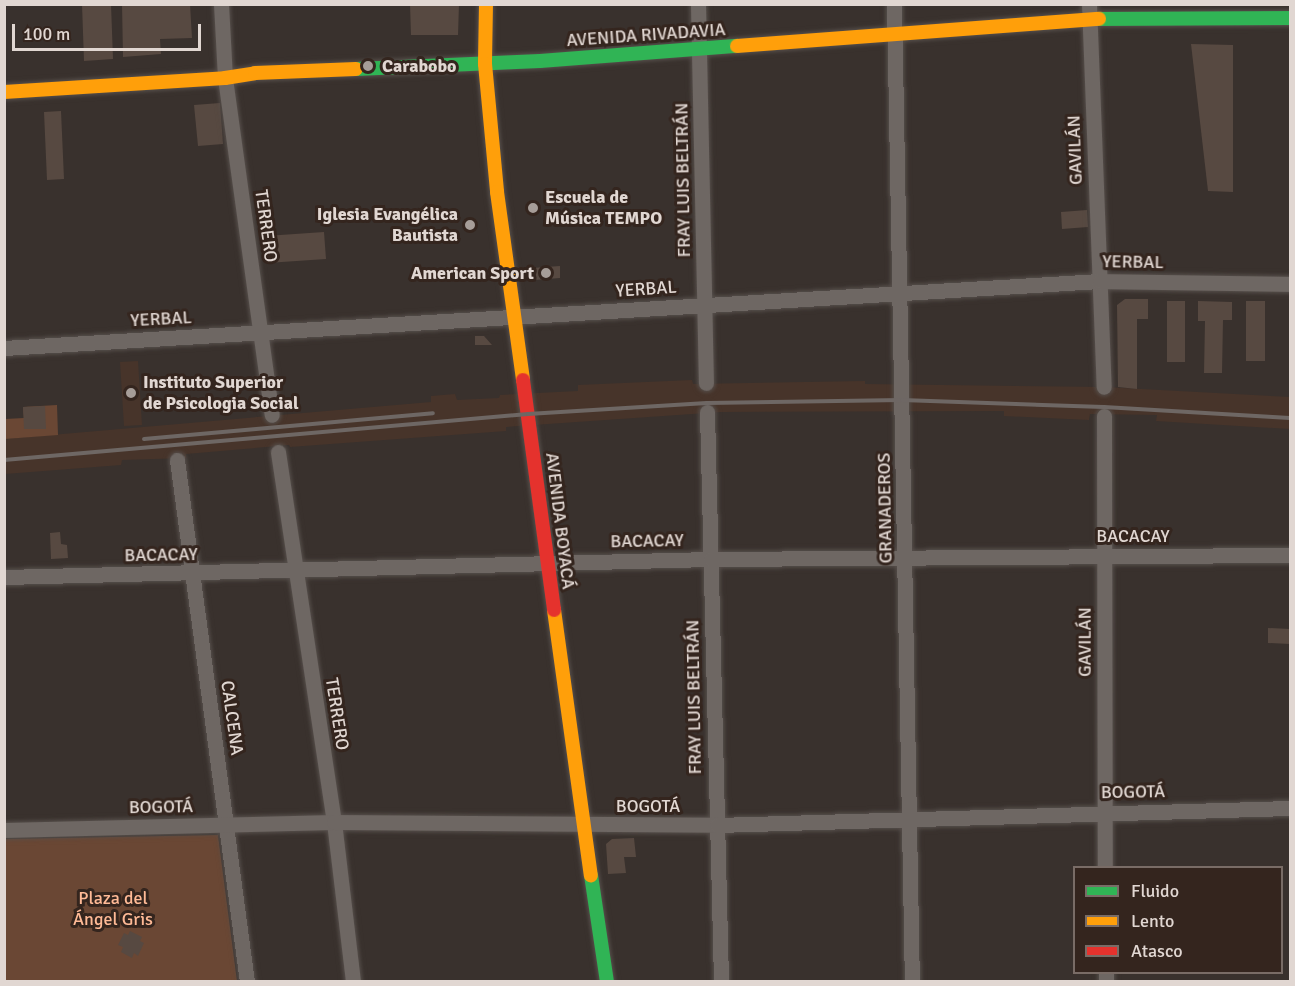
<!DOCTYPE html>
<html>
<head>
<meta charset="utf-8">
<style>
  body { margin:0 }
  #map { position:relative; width:1295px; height:986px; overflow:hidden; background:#39312d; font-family:Signika,sans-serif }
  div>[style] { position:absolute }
  .built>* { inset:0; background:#47342a }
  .green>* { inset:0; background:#6a4734 }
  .building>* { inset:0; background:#574941 }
  .roads { filter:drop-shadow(0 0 2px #564f4b) drop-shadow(0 0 2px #564f4b) }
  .street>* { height:15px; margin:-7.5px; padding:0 7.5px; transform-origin:7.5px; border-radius:7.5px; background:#6e6763 }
  .fast>* { height:14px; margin:-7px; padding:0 7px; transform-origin:7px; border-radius:7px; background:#30b455 }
  .slow>* { height:14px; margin:-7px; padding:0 7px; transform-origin:7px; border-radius:7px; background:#ff9f0a }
  .jam>* { height:14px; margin:-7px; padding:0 7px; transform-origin:7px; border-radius:7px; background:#e5322d }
  .rail>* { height:4px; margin:-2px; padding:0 2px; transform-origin:2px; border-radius:2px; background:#6e6764 }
  .dots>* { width:16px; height:16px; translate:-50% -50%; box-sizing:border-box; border:3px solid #34251e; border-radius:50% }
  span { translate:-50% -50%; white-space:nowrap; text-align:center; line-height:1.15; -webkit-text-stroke:6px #34251e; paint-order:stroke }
  .street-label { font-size:18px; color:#e1d7d2 }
  .poi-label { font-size:18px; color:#e1d7d2; font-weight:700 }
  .left { translate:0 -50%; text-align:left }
  .right { translate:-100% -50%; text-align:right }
  .park-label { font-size:18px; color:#ffba96 }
  .frame { position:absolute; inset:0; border:6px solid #e1d7d2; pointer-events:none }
  .legend { position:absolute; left:1073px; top:866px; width:210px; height:108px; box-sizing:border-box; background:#34251e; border:2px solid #796c66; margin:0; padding:8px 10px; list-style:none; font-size:18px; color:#e1d7d2 }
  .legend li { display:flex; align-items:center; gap:12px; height:30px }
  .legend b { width:30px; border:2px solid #796c66 }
  .scale { position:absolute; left:12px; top:24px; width:189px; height:27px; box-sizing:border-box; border:3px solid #e1d7d2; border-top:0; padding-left:8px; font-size:18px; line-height:21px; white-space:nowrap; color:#e1d7d2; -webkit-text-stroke:4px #34251e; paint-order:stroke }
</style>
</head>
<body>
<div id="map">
  <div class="built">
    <i style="clip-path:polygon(138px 361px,142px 425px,124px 426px,120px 362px)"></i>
    <i style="clip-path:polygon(692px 380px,693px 384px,865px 381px,865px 384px,1104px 387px,1290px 397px,1290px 429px,1156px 421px,1157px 415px,1090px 414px,1089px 420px,1004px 416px,1004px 411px,721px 412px,506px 427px,506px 431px,290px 447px,289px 445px,186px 454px,186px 458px,122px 460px,121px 465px,5px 474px,5px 439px,431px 402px,431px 396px,455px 394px,457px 400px,499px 398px,500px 395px,578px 391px,578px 385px)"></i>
  </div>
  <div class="green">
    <i style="clip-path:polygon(57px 405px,58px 435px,5px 439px,5px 419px,24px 418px,23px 407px)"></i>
    <i style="clip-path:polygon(218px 835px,237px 981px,5px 981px,4px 839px)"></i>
  </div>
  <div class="building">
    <i style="clip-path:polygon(82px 4px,111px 4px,113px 59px,84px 61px)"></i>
    <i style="clip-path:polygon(122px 4px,190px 4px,192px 38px,160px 39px,161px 54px,123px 57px)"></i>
    <i style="clip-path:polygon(410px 4px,459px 4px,458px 35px,411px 35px)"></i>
    <i style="clip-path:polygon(1191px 44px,1233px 45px,1233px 192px,1208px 191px)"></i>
    <i style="clip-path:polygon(220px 103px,223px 144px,198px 146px,194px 105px)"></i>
    <i style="clip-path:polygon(61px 111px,64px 179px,47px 180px,44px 112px)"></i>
    <i style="clip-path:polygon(1087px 210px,1088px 227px,1062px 229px,1061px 212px)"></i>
    <i style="clip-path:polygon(324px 232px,326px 259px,267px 263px,266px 236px)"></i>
    <i style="clip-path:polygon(560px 266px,560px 278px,534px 280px,532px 268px)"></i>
    <i style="clip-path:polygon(1125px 299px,1148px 299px,1148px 319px,1137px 319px,1137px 389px,1118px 387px,1117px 305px)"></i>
    <i style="clip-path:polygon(1167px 301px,1185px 301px,1185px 362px,1167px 362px)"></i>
    <i style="clip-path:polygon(1198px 301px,1232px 302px,1232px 320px,1223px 320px,1222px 373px,1204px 373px,1205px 321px,1198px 321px)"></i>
    <i style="clip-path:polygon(1246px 301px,1265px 301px,1265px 361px,1246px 361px)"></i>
    <i style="clip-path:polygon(475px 336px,484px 336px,492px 345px,475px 345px)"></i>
    <i style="clip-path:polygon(45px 406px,46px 429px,24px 429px,23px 407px)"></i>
    <i style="clip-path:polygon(60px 532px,61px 544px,67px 545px,68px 558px,51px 559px,50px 533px)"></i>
    <i style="clip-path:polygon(1268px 628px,1290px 629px,1290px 644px,1268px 643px)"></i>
    <i style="clip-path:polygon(634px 838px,636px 857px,624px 857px,626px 873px,608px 874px,606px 844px,612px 839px)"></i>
    <i style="clip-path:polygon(130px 931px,142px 937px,140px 941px,144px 943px,138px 956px,134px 953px,132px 958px,121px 952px,123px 947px,118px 945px,124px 933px,128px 935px)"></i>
  </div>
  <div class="roads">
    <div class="street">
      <i style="left:221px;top:4px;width:74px;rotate:86.9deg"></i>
      <i style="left:225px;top:78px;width:340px;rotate:82.1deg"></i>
      <i style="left:698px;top:4px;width:379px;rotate:88.8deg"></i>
      <i style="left:894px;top:4px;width:978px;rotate:88.95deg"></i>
      <i style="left:1089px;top:4px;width:383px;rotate:87.8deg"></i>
      <i style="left:4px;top:348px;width:1098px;rotate:-3.5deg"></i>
      <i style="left:1100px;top:281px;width:190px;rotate:0.9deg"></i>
      <i style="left:707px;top:412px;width:570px;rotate:88.59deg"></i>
      <i style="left:1104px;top:416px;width:452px;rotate:89.9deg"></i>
      <i style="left:278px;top:452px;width:374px;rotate:81.4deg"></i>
      <i style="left:334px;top:822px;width:161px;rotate:83.2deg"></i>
      <i style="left:177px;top:460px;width:527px;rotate:82.36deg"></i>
      <i style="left:4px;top:577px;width:707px;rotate:-1.46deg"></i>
      <i style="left:711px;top:559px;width:579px;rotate:-0.4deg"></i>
      <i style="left:4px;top:830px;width:330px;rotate:-1.4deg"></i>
      <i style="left:334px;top:822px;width:383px;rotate:0.4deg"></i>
      <i style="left:717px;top:825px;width:573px;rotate:-1.7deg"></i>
      <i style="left:1106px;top:972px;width:10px;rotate:90deg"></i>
    </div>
    <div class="fast">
      <i style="left:1099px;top:19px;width:191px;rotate:-0.3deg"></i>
      <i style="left:356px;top:69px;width:184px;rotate:-2.5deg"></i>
      <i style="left:540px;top:61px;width:198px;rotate:-4.4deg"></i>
      <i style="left:591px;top:875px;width:108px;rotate:81.5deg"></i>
    </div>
    <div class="slow">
      <i style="left:486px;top:4px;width:60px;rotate:91deg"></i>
      <i style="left:485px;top:64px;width:129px;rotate:84.6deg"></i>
      <i style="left:497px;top:192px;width:190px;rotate:82.1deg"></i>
      <i style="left:737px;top:46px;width:363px;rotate:-4.3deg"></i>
      <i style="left:4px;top:92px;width:221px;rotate:-3.6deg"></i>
      <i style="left:225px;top:78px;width:30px;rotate:-9deg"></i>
      <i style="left:255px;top:73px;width:101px;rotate:-2.3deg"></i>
      <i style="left:554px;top:610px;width:268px;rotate:82.1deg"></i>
    </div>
    <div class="jam">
      <i style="left:523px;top:380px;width:232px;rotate:82.3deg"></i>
    </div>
  </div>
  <div class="rail">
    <i style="left:144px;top:439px;width:290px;rotate:-5.1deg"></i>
    <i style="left:4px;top:460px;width:526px;rotate:-5.02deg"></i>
    <i style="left:528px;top:414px;width:179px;rotate:-3.5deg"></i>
    <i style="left:707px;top:403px;width:195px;rotate:-0.9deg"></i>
    <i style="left:902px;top:400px;width:202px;rotate:2deg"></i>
    <i style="left:1104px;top:407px;width:186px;rotate:3.4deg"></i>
  </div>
  <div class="dots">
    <i style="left:368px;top:66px;background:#a69d98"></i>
    <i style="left:533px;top:208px;background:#a69d98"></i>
    <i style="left:470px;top:225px;background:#a69d98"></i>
    <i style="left:546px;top:273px;background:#a69d98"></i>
    <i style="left:131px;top:393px;background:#a69d98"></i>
  </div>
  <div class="street-label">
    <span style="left:646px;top:35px;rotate:-4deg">AVENIDA RIVADAVIA</span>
    <span style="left:1075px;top:150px;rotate:-92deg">GAVILÁN</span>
    <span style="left:683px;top:180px;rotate:-91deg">FRAY LUIS BELTRÁN</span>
    <span style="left:266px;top:226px;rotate:82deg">TERRERO</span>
    <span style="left:1133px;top:262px;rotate:1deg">YERBAL</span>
    <span style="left:646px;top:289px;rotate:-4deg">YERBAL</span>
    <span style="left:161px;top:319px;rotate:-3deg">YERBAL</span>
    <span style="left:885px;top:508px;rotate:-91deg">GRANADEROS</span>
    <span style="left:560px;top:521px;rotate:83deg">AVENIDA BOYACÁ</span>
    <span style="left:1133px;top:536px">BACACAY</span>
    <span style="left:647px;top:541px;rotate:-1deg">BACACAY</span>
    <span style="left:161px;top:555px;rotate:-1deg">BACACAY</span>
    <span style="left:1085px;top:642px;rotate:-90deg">GAVILÁN</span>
    <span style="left:694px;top:697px;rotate:-91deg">FRAY LUIS BELTRÁN</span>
    <span style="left:337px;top:714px;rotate:81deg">TERRERO</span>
    <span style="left:232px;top:718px;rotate:82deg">CALCENA</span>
    <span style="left:1133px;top:792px;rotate:-1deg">BOGOTÁ</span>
    <span style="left:648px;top:806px">BOGOTÁ</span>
    <span style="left:161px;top:807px;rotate:-1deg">BOGOTÁ</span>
  </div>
  <div class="poi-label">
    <span class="left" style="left:382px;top:66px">Carabobo</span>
    <span class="left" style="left:545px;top:208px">Escuela de<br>Música TEMPO</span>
    <span class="right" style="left:458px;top:225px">Iglesia Evangélica<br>Bautista</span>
    <span class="right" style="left:534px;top:273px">American Sport</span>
    <span class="left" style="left:143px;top:393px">Instituto Superior<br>de Psicologia Social</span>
  </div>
  <div class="park-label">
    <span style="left:113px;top:909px">Plaza del<br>Ángel Gris</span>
  </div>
  <div class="frame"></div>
  <ul class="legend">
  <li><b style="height:8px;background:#30b455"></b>Fluido</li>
  <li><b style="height:8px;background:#ff9f0a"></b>Lento</li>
  <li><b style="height:8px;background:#e5322d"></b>Atasco</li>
  </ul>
  <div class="scale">100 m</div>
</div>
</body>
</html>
